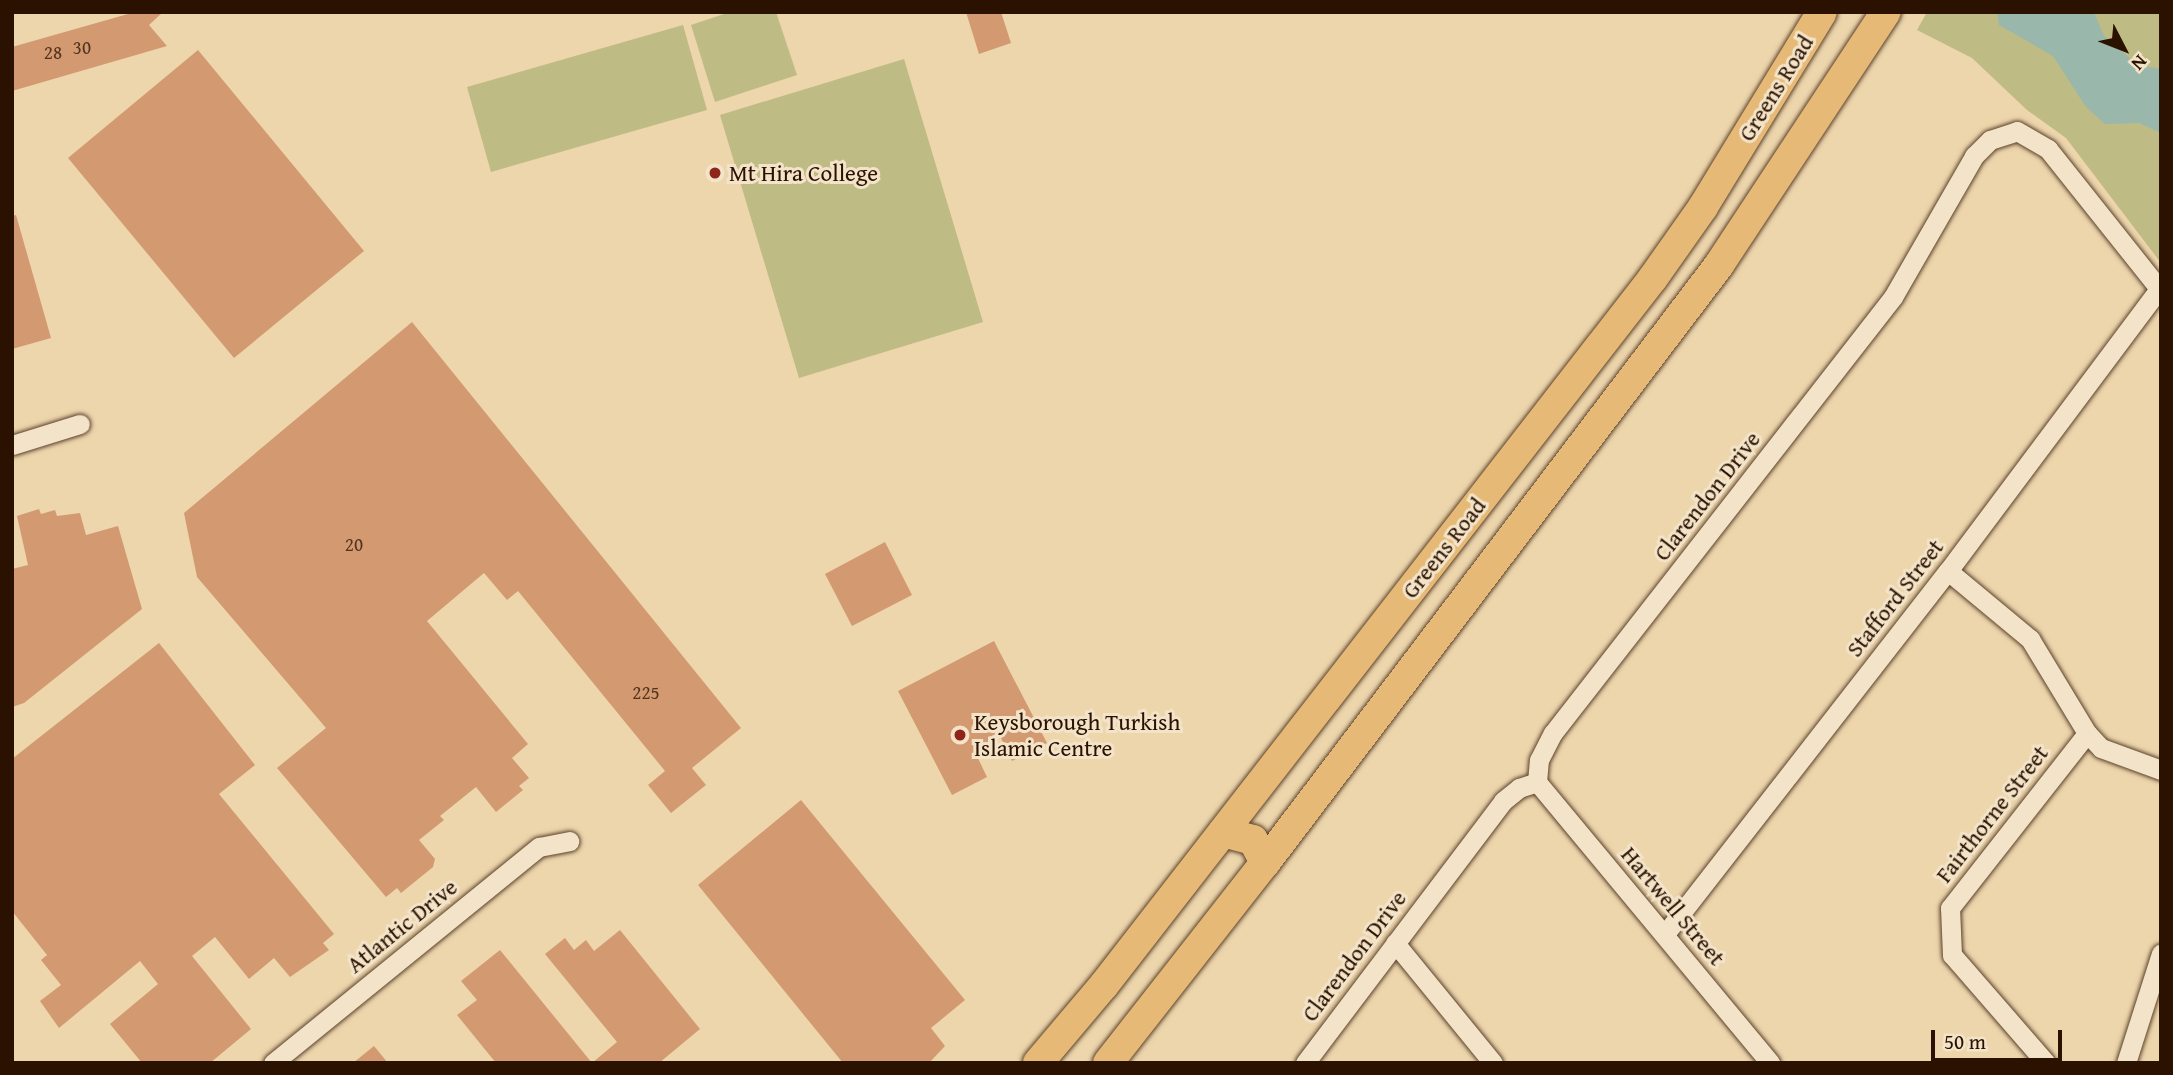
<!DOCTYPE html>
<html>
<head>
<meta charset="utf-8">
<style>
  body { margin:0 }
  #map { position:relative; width:2173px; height:1075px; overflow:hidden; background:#edd5ac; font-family:"Gentium Book Plus",serif }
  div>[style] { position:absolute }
  .green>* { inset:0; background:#bfbb84 }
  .water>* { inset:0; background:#99b8ab }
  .building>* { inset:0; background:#d39a72 }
  .roads { filter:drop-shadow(0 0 2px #5b422b) drop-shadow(0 0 2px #5b422b) }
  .street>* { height:19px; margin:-9.5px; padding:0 9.5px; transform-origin:9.5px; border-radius:9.5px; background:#f3e4c9 }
  .primary>* { height:30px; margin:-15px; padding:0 15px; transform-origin:15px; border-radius:15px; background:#e6ba76 }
  .dots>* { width:19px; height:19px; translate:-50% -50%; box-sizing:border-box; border:4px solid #f3e4c9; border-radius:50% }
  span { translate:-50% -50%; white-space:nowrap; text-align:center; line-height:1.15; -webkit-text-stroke:6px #f3e4c9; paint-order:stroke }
  .number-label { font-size:19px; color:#54331c }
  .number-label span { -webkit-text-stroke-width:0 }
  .street-label { font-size:23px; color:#2a1100 }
  .poi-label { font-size:23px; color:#2a1100 }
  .left { translate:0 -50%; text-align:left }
  .frame { position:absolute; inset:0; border:14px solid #2a1100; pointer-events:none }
  .north { position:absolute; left:2089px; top:14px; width:70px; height:70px; -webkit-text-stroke:5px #f3e4c9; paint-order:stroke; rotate:132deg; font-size:19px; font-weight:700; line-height:28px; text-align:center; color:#2a1100 }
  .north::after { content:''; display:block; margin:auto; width:24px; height:32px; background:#2a1100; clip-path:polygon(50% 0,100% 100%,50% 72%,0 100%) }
  .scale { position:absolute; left:1931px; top:1030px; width:131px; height:32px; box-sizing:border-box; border:4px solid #2a1100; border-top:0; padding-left:9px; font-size:21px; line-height:24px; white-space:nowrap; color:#2a1100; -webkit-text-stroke:5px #f3e4c9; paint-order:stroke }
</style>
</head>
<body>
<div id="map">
  <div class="green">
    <i style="clip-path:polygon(730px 12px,776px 12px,797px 75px,715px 102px,691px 25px)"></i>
    <i style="clip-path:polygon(1927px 12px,2161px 12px,2161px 263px,2066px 138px,2027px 110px,1972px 58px,1917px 30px)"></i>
    <i style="clip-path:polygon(683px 25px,707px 110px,491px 172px,467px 87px)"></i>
    <i style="clip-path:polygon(904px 59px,983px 322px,799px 378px,720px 115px)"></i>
  </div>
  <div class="water">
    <i style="clip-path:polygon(1997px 12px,2094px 12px,2104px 36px,2138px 65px,2161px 69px,2161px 133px,2139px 123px,2105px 124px,2086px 107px,2053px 56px,1999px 25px)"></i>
  </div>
  <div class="building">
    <i style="clip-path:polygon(135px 12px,163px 12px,149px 25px,167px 46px,12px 91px,12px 47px)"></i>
    <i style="clip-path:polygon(966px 12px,1001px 12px,1011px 43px,979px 54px)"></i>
    <i style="clip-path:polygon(198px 50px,364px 251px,234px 358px,68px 158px)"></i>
    <i style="clip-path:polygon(16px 215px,51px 338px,12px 349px,12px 216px)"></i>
    <i style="clip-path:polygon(412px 322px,741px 728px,692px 768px,706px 785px,671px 813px,648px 785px,665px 771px,518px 591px,507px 600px,484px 573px,427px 621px,528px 744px,512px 758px,529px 778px,519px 786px,523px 790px,496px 812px,476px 787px,440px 816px,444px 820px,419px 840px,435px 859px,433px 867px,401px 893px,397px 888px,386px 897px,277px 768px,326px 728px,197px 577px,184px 513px)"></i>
    <i style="clip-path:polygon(39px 509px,41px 514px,55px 510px,57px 516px,80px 513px,86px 535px,118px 526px,142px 609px,24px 703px,12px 707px,12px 569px,28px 565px,17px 516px)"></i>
    <i style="clip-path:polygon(885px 542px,912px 595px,852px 626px,825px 574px)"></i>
    <i style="clip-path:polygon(994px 641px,1047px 743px,1012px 761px,1000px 736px,974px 750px,987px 777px,952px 795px,898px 691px)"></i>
    <i style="clip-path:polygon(159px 643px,255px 765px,219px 794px,334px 934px,323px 943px,329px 950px,290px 977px,274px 958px,249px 979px,215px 937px,192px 956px,251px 1029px,210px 1063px,142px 1063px,110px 1024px,158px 984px,140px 961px,59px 1028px,40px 1001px,61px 985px,41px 960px,47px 955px,12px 911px,12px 759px)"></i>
    <i style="clip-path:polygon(801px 800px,965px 1000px,931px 1028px,945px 1046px,929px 1063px,843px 1063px,698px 885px)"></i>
    <i style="clip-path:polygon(620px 930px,700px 1029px,659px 1063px,496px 1063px,457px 1015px,477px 1000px,461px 981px,500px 950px,592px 1063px,617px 1042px,545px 954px,565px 938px,574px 950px,586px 940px,594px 951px)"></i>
    <i style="clip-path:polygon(374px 1046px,388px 1063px,353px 1063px)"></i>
  </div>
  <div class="roads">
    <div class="street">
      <i style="left:12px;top:445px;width:71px;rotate:-17.2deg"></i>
      <i style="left:1948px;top:571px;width:107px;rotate:39.7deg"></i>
      <i style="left:2030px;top:639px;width:110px;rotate:58.8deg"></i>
      <i style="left:2087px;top:733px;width:21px;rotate:47deg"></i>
      <i style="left:2101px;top:748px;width:64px;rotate:20.1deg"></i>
      <i style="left:1537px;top:782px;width:22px;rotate:-85deg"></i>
      <i style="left:1539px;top:760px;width:30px;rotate:-63deg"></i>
      <i style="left:1553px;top:733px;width:553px;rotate:-52.05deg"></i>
      <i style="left:1893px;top:297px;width:163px;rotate:-60.1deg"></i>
      <i style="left:1974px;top:156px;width:23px;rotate:-45deg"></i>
      <i style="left:1990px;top:140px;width:28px;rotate:-18deg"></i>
      <i style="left:2017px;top:131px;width:36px;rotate:30deg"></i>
      <i style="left:2048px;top:149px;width:181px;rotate:51.5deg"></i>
      <i style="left:1537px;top:782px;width:365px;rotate:50.3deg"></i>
      <i style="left:1665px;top:934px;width:460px;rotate:-52.1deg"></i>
      <i style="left:1948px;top:571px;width:352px;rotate:-53.2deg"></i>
      <i style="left:1395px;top:943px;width:155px;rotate:50.8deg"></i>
      <i style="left:273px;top:1063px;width:343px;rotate:-39.1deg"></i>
      <i style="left:539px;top:847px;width:31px;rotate:-11deg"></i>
      <i style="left:1305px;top:1063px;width:328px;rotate:-52.9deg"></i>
      <i style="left:1503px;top:801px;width:21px;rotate:-39deg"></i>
      <i style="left:1519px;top:788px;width:19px;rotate:-18deg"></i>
      <i style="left:2046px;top:1063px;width:143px;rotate:-131deg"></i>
      <i style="left:1952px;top:955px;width:47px;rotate:-92.4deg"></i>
      <i style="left:1950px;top:908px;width:222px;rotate:-51.9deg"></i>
      <i style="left:2126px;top:1063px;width:115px;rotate:-72.3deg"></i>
    </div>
    <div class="primary">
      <i style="left:1223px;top:832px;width:31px;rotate:15deg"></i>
      <i style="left:1253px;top:840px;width:26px;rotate:62deg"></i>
      <i style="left:1038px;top:1063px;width:102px;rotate:-49.8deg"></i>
      <i style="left:1104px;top:985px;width:895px;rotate:-52.17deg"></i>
      <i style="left:1653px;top:278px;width:87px;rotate:-54.8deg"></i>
      <i style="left:1703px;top:207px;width:228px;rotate:-58.6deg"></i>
      <i style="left:1108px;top:1063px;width:254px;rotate:-51.9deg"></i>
      <i style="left:1265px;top:863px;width:751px;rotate:-52.79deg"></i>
      <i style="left:1719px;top:265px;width:303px;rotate:-56.6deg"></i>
    </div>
  </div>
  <div class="dots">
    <i style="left:715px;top:173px;background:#8f2418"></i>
    <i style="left:960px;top:735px;background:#8f2418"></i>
  </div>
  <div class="number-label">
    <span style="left:82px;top:48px">30</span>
    <span style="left:53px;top:53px">28</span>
    <span style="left:354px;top:545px">20</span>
    <span style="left:646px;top:693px">225</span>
  </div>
  <div class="street-label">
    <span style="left:1776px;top:88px;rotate:-58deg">Greens Road</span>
    <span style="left:1707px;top:496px;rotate:-52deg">Clarendon Drive</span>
    <span style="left:1444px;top:548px;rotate:-52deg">Greens Road</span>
    <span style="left:1895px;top:598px;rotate:-52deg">Stafford Street</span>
    <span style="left:1992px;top:814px;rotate:-52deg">Fairthorne Street</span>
    <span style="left:1673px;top:906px;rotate:50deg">Hartwell Street</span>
    <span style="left:402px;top:926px;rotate:-39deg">Atlantic Drive</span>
    <span style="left:1354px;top:956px;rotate:-53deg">Clarendon Drive</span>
  </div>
  <div class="poi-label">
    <span class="left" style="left:729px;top:173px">Mt Hira College</span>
    <span class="left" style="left:974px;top:735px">Keysborough Turkish<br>Islamic Centre</span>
  </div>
  <div class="frame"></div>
  <div class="north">N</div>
  <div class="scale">50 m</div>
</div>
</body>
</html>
